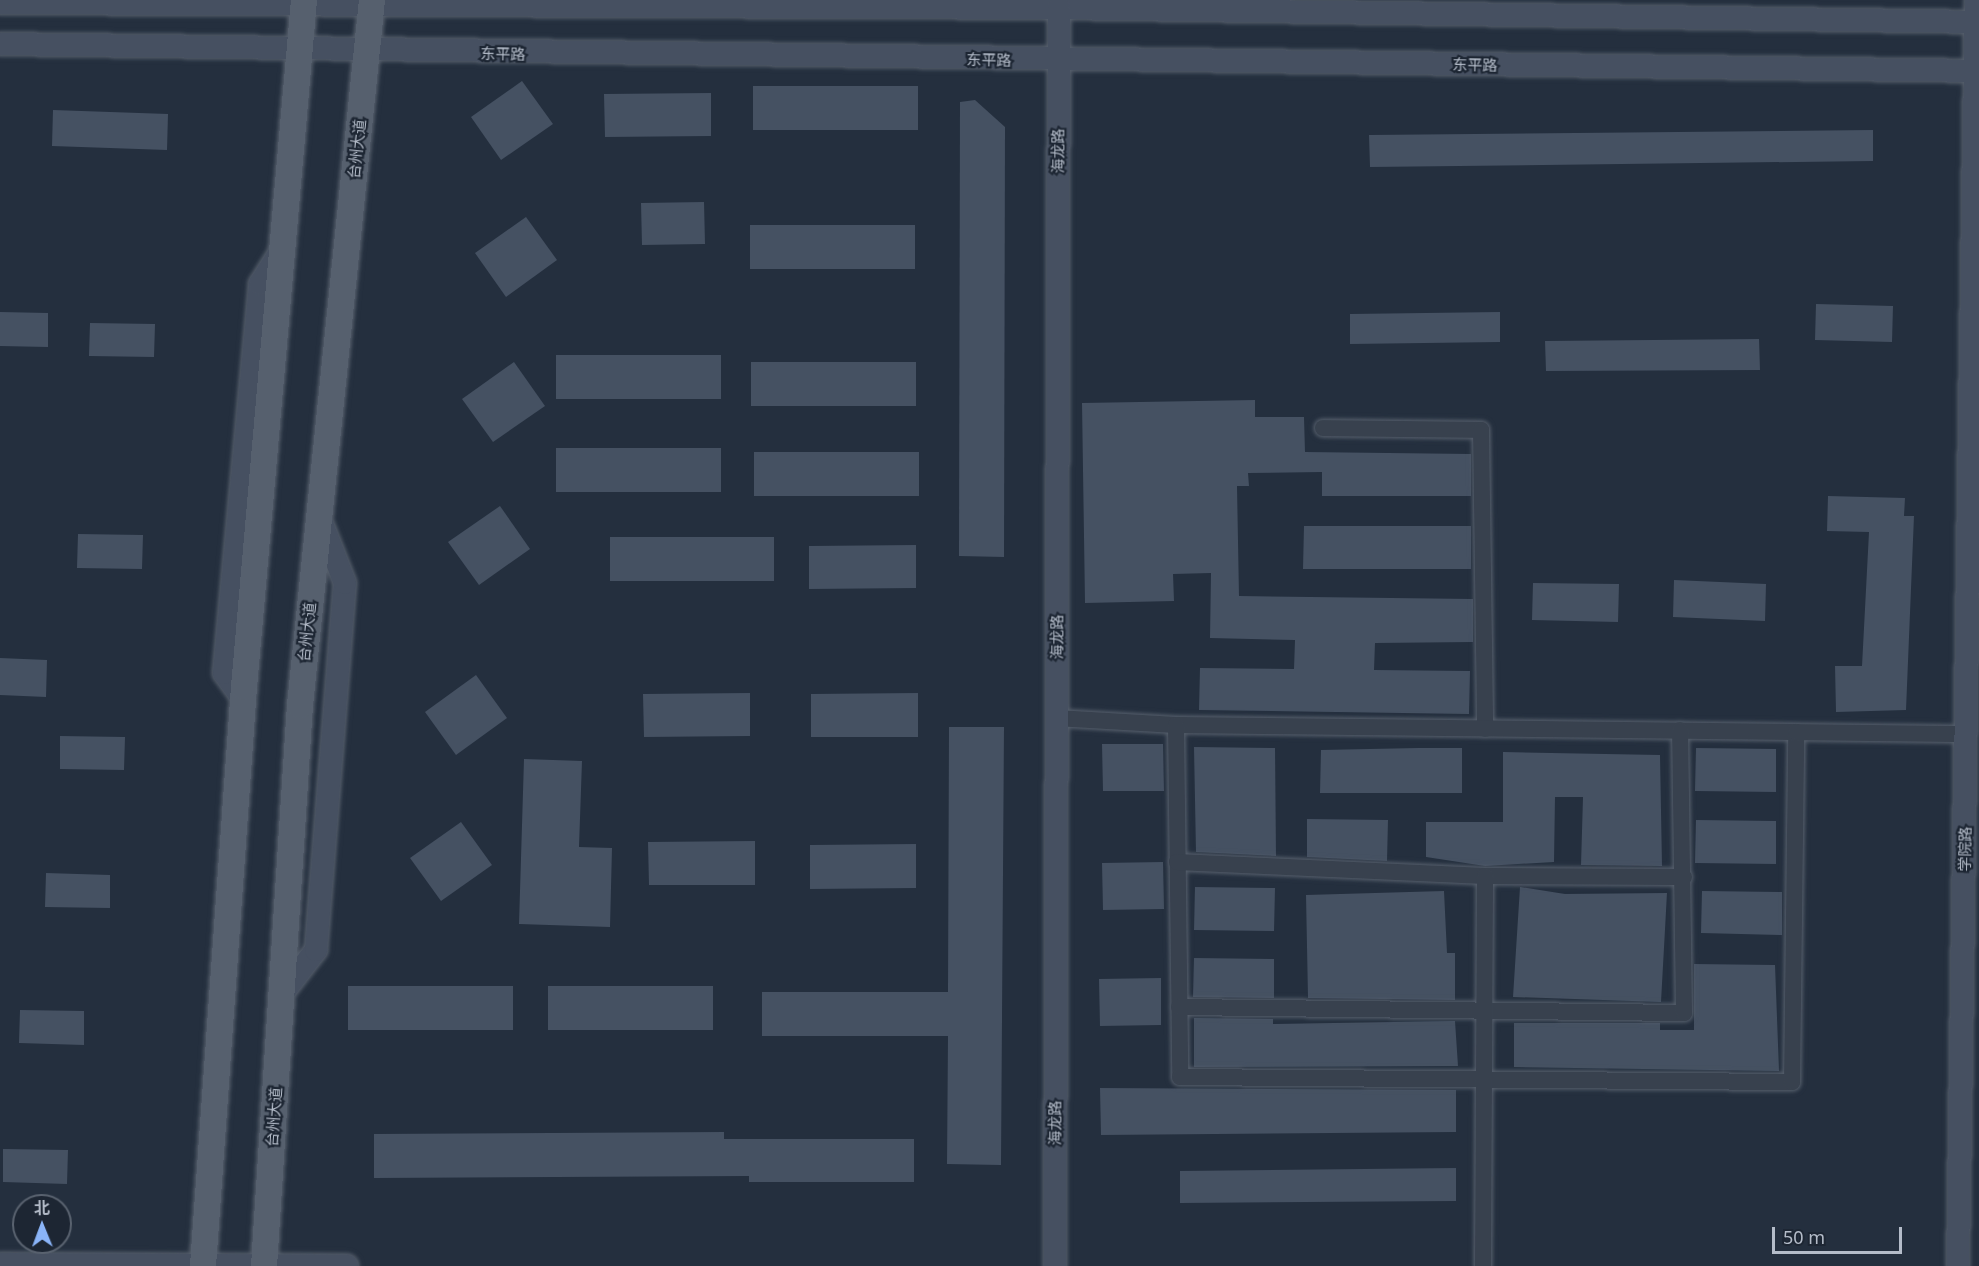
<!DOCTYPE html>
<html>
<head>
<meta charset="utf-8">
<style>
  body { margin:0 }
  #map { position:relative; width:1979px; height:1266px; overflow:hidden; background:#242f3e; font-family:"Noto Sans","Noto Sans SC",sans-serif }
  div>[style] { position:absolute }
  .building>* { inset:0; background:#455162 }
  .roads { filter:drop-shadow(0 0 2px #565f6c) drop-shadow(0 0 2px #565f6c) }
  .street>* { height:16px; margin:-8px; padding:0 8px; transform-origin:8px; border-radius:8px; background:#38414e }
  .secondary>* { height:22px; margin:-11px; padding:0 11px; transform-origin:11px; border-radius:11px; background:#465061 }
  .primary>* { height:26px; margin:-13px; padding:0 13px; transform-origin:13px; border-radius:13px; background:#56606e }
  span { translate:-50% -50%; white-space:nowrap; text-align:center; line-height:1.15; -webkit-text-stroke:4.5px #1d2633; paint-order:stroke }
  .street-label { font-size:15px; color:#b4bcc9 }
  .north { position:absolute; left:12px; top:1194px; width:60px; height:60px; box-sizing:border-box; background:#1d2633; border:2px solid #59626f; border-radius:50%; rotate:359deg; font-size:16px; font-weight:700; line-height:24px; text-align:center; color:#b4bcc9 }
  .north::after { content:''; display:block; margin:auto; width:21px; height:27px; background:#8ab4f8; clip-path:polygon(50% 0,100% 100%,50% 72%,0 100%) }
  .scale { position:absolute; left:1772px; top:1227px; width:130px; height:27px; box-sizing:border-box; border:3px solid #b4bcc9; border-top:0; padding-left:8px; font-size:18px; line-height:21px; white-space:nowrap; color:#b4bcc9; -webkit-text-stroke:4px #1d2633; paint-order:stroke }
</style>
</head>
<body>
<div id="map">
  <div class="building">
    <i style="clip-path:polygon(522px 81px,553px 124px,501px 160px,471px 117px)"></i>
    <i style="clip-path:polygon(753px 86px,918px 86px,918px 130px,753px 130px)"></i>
    <i style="clip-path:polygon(711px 93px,711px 136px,605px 137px,604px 94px)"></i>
    <i style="clip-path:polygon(975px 100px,1005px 127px,1004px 557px,959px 556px,960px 102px)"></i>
    <i style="clip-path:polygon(53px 110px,168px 114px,167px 150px,52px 146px)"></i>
    <i style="clip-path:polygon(1873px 130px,1873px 161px,1370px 167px,1369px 135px)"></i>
    <i style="clip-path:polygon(704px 202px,705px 244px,642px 245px,641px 203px)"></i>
    <i style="clip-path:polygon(526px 217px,557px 260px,506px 297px,475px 253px)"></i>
    <i style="clip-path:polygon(750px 225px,915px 225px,915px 269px,750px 269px)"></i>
    <i style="clip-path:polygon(1816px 304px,1893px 306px,1892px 342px,1815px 340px)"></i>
    <i style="clip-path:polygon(0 312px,48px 313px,48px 347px,0 346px)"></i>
    <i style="clip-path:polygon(1500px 312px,1500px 342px,1350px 344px,1350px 314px)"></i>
    <i style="clip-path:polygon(90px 323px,155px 324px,154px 357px,89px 356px)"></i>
    <i style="clip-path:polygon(1759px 339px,1760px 370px,1546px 371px,1545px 341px)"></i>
    <i style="clip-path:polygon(556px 355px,721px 355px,721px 399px,556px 399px)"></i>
    <i style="clip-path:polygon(514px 362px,545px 406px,493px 442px,462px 399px)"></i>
    <i style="clip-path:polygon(751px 362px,916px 362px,916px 406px,751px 406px)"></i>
    <i style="clip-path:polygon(1255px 400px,1255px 417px,1304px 417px,1305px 452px,1471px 454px,1471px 496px,1322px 496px,1322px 472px,1248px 473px,1249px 486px,1237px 486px,1239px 596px,1473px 599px,1473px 642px,1375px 643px,1374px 670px,1470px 671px,1469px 714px,1199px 710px,1200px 668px,1294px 669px,1295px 640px,1210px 638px,1211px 573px,1173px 574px,1174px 601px,1085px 603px,1082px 403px)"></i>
    <i style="clip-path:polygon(556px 448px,721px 448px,721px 492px,556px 492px)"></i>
    <i style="clip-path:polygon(754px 452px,919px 452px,919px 496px,754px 496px)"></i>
    <i style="clip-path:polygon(1828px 496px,1905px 498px,1904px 516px,1914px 516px,1906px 710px,1836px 712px,1835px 666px,1862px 666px,1869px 532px,1827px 531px)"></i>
    <i style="clip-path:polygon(500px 506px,530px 549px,479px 585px,448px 542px)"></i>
    <i style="clip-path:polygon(1304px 526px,1471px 526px,1471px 569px,1303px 569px)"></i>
    <i style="clip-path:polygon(78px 534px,143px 535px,142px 569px,77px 568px)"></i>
    <i style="clip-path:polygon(610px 537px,774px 537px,774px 581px,610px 581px)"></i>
    <i style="clip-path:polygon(916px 545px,916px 588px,809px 589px,809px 546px)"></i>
    <i style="clip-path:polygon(1674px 580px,1766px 584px,1765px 621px,1673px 617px)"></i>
    <i style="clip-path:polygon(1533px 583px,1619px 584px,1618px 622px,1532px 620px)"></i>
    <i style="clip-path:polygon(0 658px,47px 660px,46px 697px,0 695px)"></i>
    <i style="clip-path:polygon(476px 675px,507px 718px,456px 755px,425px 712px)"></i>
    <i style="clip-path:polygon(750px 693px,750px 736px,644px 737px,643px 694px)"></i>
    <i style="clip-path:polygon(918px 693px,918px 737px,811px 737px,811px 694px)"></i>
    <i style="clip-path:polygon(949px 727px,1004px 727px,1001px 1165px,947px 1164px,948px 1036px,762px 1036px,762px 992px,948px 992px)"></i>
    <i style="clip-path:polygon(60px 736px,125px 737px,124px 770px,60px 769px)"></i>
    <i style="clip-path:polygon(1102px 744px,1163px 744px,1164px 791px,1103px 791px)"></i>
    <i style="clip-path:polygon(1194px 747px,1275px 748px,1276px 856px,1196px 852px)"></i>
    <i style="clip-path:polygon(1418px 748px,1462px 748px,1462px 793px,1320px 793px,1321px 750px)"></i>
    <i style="clip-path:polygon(1696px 748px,1776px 749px,1776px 792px,1695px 791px)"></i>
    <i style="clip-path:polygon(1503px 752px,1660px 755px,1662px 866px,1581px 865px,1583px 797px,1555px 797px,1554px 862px,1485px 866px,1426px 857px,1426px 822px,1503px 822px)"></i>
    <i style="clip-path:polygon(524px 759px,582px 761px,579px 847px,612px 848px,610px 927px,519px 924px)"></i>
    <i style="clip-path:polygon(1307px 819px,1388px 820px,1387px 861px,1307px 857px)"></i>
    <i style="clip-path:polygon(1696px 820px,1776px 821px,1776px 864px,1695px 863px)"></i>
    <i style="clip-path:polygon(461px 822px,492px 865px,441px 901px,410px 858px)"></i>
    <i style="clip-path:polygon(755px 841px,755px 885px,649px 885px,648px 842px)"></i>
    <i style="clip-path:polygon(916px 844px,916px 888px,810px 889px,810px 845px)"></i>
    <i style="clip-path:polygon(1163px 862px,1164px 909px,1103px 910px,1102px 863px)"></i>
    <i style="clip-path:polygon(46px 873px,110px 875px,110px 908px,45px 907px)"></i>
    <i style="clip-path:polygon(1195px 887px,1275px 888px,1274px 931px,1194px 930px)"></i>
    <i style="clip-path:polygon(1520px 887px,1565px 894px,1667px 893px,1661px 1002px,1513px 997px)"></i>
    <i style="clip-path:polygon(1444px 891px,1447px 953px,1455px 953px,1455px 1000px,1308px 998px,1306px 895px)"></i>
    <i style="clip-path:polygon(1702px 891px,1782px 892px,1782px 935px,1701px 933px)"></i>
    <i style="clip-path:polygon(1194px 958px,1274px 959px,1274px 998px,1193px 997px)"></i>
    <i style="clip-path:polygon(1694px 964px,1775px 965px,1779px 1071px,1514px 1067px,1514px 1023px,1660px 1023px,1660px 1030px,1694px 1030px)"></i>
    <i style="clip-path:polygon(1161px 978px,1161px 1025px,1100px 1026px,1099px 979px)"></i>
    <i style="clip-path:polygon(348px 986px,513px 986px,513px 1030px,348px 1030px)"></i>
    <i style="clip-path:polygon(548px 986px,713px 986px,713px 1030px,548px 1030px)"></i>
    <i style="clip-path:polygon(20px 1010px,84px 1011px,84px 1045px,19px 1043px)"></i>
    <i style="clip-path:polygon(1194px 1018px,1273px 1019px,1273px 1024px,1455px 1021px,1458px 1066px,1194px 1067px)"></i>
    <i style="clip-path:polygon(1100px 1088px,1456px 1090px,1456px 1132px,1101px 1135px)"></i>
    <i style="clip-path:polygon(724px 1132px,724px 1139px,914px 1139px,914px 1182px,749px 1182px,749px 1176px,374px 1178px,374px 1134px)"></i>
    <i style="clip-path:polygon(3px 1149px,68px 1150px,67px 1184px,3px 1182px)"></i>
    <i style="clip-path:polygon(1456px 1168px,1456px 1201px,1180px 1203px,1180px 1171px)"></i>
  </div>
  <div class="roads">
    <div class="street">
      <i style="left:1323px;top:428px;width:158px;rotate:0.7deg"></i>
      <i style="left:1481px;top:430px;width:299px;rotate:89.2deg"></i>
      <i style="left:1056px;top:718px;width:120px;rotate:3.3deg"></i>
      <i style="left:1176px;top:725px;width:620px;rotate:0.65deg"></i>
      <i style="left:1176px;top:725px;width:352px;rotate:89.3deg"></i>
      <i style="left:1180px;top:1077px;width:612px;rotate:0.47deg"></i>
      <i style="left:1792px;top:1082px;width:350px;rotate:-89.3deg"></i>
      <i style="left:1796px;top:732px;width:170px;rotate:0.7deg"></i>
      <i style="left:1177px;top:862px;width:308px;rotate:2.6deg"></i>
      <i style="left:1485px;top:876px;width:199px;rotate:0.3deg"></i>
      <i style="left:1179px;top:1007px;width:505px;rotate:0.68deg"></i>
      <i style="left:1684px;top:1013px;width:283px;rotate:-90.8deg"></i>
      <i style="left:1483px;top:1266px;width:390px;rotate:-89.7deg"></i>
    </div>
    <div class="secondary">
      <i style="left:0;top:3px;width:1059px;rotate:0.27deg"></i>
      <i style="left:1059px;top:8px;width:920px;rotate:0.87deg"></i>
      <i style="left:0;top:44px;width:1979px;rotate:0.78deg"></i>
      <i style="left:243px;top:699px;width:32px;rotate:-126deg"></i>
      <i style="left:224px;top:673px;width:391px;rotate:-84.7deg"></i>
      <i style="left:260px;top:284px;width:41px;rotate:-57.8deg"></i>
      <i style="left:282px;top:994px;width:56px;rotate:-52.3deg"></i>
      <i style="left:316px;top:950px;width:368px;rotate:-85.5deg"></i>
      <i style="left:345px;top:583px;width:72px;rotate:-111.2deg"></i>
      <i style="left:0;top:1264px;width:347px;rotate:0.3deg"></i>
      <i style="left:1055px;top:1266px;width:1258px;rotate:-89.82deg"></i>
      <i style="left:1958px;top:1266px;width:1266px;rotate:-89.19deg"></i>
    </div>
    <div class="primary">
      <i style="left:203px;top:1266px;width:580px;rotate:-85.95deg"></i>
      <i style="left:244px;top:687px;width:690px;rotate:-85.01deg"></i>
      <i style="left:264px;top:1266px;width:562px;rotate:-86.33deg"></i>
      <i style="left:300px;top:705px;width:709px;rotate:-84.17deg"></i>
    </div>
  </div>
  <div class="street-label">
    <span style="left:503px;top:54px;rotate:1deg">东平路</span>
    <span style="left:989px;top:60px;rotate:1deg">东平路</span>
    <span style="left:1475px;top:65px;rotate:1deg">东平路</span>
    <span style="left:357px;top:149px;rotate:-84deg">台州大道</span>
    <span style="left:1058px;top:151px;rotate:-90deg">海龙路</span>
    <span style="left:307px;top:632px;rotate:-84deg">台州大道</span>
    <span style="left:1057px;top:637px;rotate:-90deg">海龙路</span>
    <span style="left:1965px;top:849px;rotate:-89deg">学院路</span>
    <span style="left:274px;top:1117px;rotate:-86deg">台州大道</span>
    <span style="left:1055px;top:1123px;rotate:-90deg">海龙路</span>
  </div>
  <div class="north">北</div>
  <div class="scale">50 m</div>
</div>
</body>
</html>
